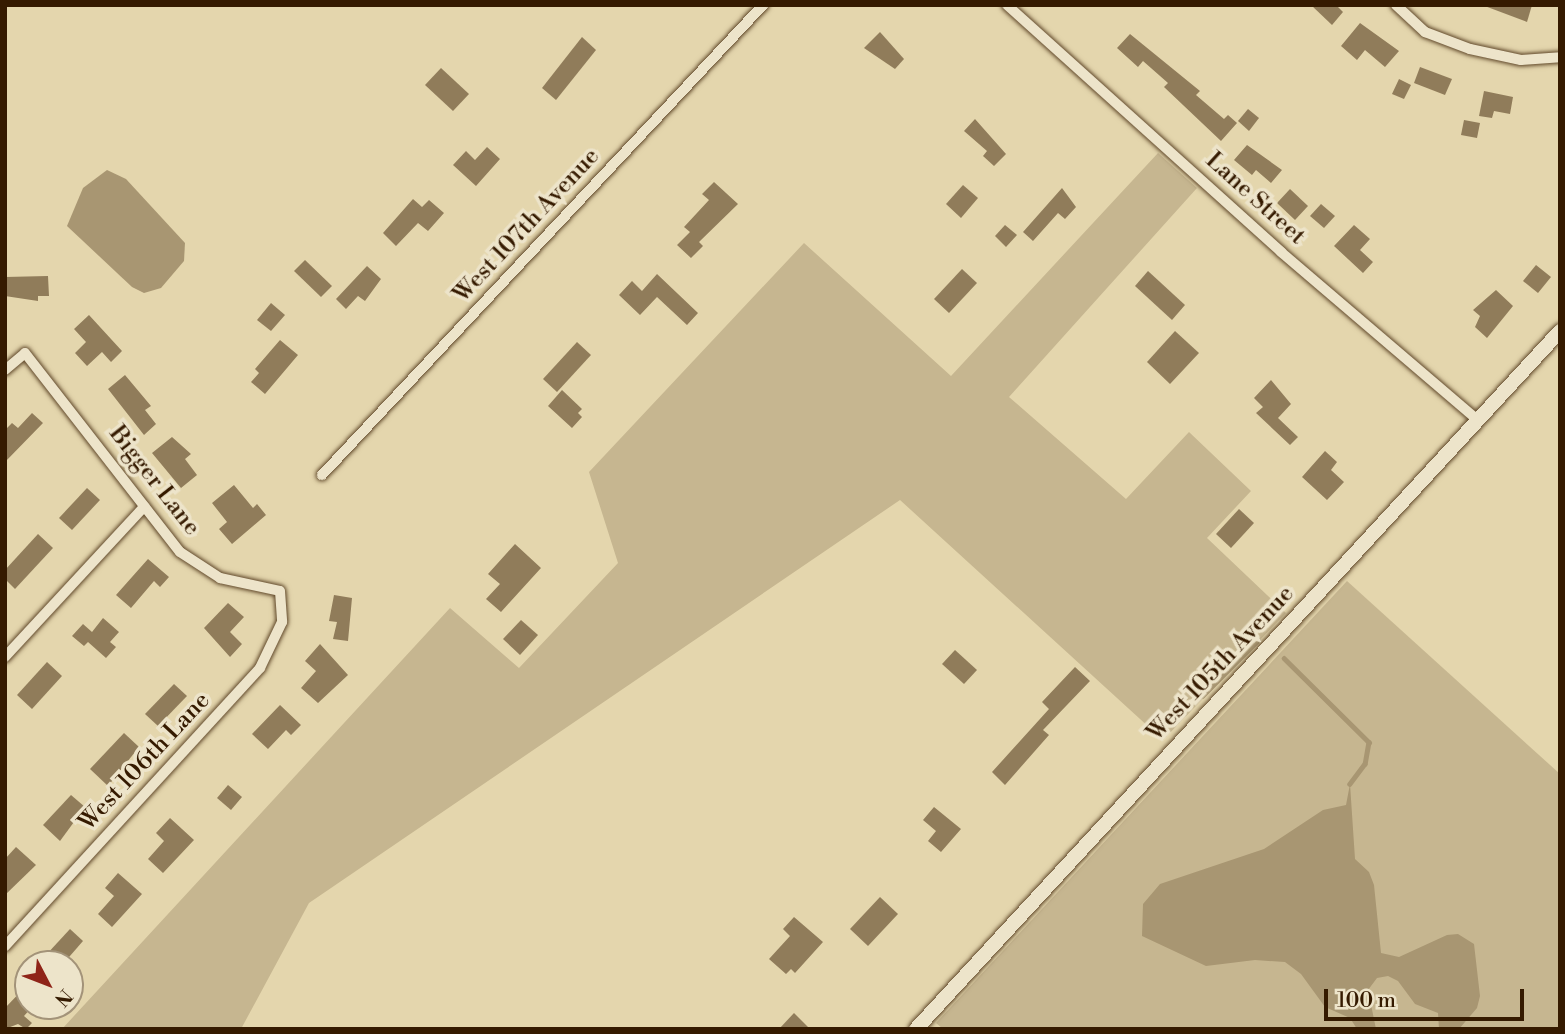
<!DOCTYPE html>
<html>
<head>
<meta charset="utf-8">
<style>
  body { margin:0 }
  #map { position:relative; width:1565px; height:1034px; overflow:hidden; background:#e4d6ad; font-family:"Libre Bodoni",serif }
  div>[style] { position:absolute }
  .green>* { inset:0; background:#c6b690 }
  .water>* { inset:0; background:#a89672 }
  .stream>* { height:4.5px; margin:-2.25px; padding:0 2.25px; transform-origin:2.25px; border-radius:2.25px; background:#a89672 }
  .building>* { inset:0; background:#907c5a }
  .roads { filter:drop-shadow(0 0 2px #61492b) drop-shadow(0 0 2px #61492b) }
  .minor>* { height:10px; margin:-5px; padding:0 5px; transform-origin:5px; border-radius:5px; background:#ede4ca }
  .tertiary>* { height:14px; margin:-7px; padding:0 7px; transform-origin:7px; border-radius:7px; background:#ede4ca }
  span { translate:-50% -50%; white-space:nowrap; text-align:center; line-height:1.15; -webkit-text-stroke:7px #ede4ca; paint-order:stroke }
  .street-label { font-size:24px; color:#351a00 }
  .frame { position:absolute; inset:0; border:7px solid #351a00; pointer-events:none }
  .north { position:absolute; left:14px; top:950px; width:70px; height:70px; box-sizing:border-box; background:#ede4ca; border:2px solid #a39379; border-radius:50%; rotate:132deg; font-size:19px; font-weight:700; line-height:28px; text-align:center; color:#351a00 }
  .north::after { content:''; display:block; margin:auto; width:24px; height:32px; background:#8f2418; clip-path:polygon(50% 0,100% 100%,50% 72%,0 100%) }
  .scale { position:absolute; left:1324px; top:989px; width:200px; height:32px; box-sizing:border-box; border:4px solid #351a00; border-top:0; padding-left:9px; font-size:21px; line-height:24px; white-space:nowrap; color:#351a00; -webkit-text-stroke:5px #ede4ca; paint-order:stroke }
</style>
</head>
<body>
<div id="map">
  <div class="green">
    <i style="clip-path:polygon(1158px 153px,1197px 188px,1009px 397px,1126px 499px,1189px 432px,1251px 491px,1207px 538px,1286px 613px,1163px 740px,900px 500px,309px 903px,241px 1029px,62px 1029px,450px 608px,519px 668px,618px 563px,589px 472px,804px 243px,951px 376px)"></i>
    <i style="clip-path:polygon(1347px 581px,1560px 774px,1560px 1029px,943px 1029px,936px 1023px)"></i>
  </div>
  <div class="water">
    <i style="clip-path:polygon(107px 170px,126px 179px,185px 243px,184px 261px,161px 288px,144px 293px,132px 287px,67px 226px,83px 188px)"></i>
    <i style="clip-path:polygon(1350px 784px,1355px 859px,1369px 872px,1374px 885px,1381px 953px,1399px 957px,1447px 935px,1458px 934px,1474px 944px,1480px 996px,1477px 1008px,1459px 1029px,1439px 1029px,1438px 1013px,1415px 1004px,1398px 981px,1388px 976px,1377px 978px,1368px 990px,1376px 1029px,1357px 1029px,1350px 1018px,1325px 1007px,1301px 974px,1285px 962px,1255px 960px,1206px 966px,1142px 936px,1143px 904px,1160px 884px,1264px 849px,1323px 810px,1346px 805px)"></i>
  </div>
  <div class="stream">
    <i style="left:1284px;top:658px;width:120px;rotate:44.7deg"></i>
    <i style="left:1369px;top:742px;width:22px;rotate:100deg"></i>
    <i style="left:1365px;top:764px;width:25px;rotate:127deg"></i>
    <i style="left:1202px;top:696px;width:79px;rotate:-45deg"></i>
  </div>
  <div class="building">
    <i style="clip-path:polygon(1311px 5px,1336px 5px,1343px 12px,1332px 25px)"></i>
    <i style="clip-path:polygon(1482px 5px,1532px 5px,1527px 22px)"></i>
    <i style="clip-path:polygon(1360px 23px,1399px 51px,1385px 67px,1365px 50px,1357px 60px,1341px 46px)"></i>
    <i style="clip-path:polygon(880px 32px,904px 59px,895px 69px,864px 48px)"></i>
    <i style="clip-path:polygon(1130px 34px,1200px 91px,1196px 95px,1224px 119px,1228px 115px,1237px 123px,1221px 141px,1164px 87px,1168px 83px,1143px 61px,1138px 67px,1117px 48px)"></i>
    <i style="clip-path:polygon(582px 37px,596px 50px,556px 100px,542px 88px)"></i>
    <i style="clip-path:polygon(1420px 67px,1452px 79px,1445px 95px,1414px 83px)"></i>
    <i style="clip-path:polygon(441px 68px,469px 94px,453px 111px,425px 85px)"></i>
    <i style="clip-path:polygon(1399px 79px,1411px 85px,1404px 99px,1392px 94px)"></i>
    <i style="clip-path:polygon(1484px 91px,1513px 97px,1510px 114px,1494px 111px,1492px 118px,1479px 116px)"></i>
    <i style="clip-path:polygon(1248px 109px,1259px 118px,1249px 131px,1238px 121px)"></i>
    <i style="clip-path:polygon(975px 119px,1006px 154px,994px 166px,983px 156px,987px 151px,964px 131px)"></i>
    <i style="clip-path:polygon(1464px 120px,1480px 123px,1477px 138px,1461px 135px)"></i>
    <i style="clip-path:polygon(1247px 145px,1282px 170px,1271px 183px,1256px 170px,1252px 175px,1234px 160px)"></i>
    <i style="clip-path:polygon(487px 147px,500px 159px,476px 186px,453px 165px,466px 151px,475px 160px)"></i>
    <i style="clip-path:polygon(714px 182px,738px 204px,699px 242px,703px 246px,691px 258px,677px 245px,690px 232px,684px 227px,709px 200px,702px 194px)"></i>
    <i style="clip-path:polygon(963px 185px,978px 198px,961px 218px,946px 204px)"></i>
    <i style="clip-path:polygon(1062px 188px,1076px 207px,1065px 219px,1058px 213px,1033px 241px,1023px 232px)"></i>
    <i style="clip-path:polygon(1290px 189px,1308px 206px,1295px 220px,1277px 203px)"></i>
    <i style="clip-path:polygon(413px 199px,422px 207px,429px 200px,444px 213px,428px 231px,418px 223px,396px 246px,383px 233px)"></i>
    <i style="clip-path:polygon(1321px 204px,1335px 216px,1324px 228px,1310px 216px)"></i>
    <i style="clip-path:polygon(1005px 225px,1017px 235px,1006px 247px,995px 236px)"></i>
    <i style="clip-path:polygon(1354px 225px,1370px 239px,1360px 250px,1373px 262px,1363px 273px,1334px 246px)"></i>
    <i style="clip-path:polygon(305px 260px,332px 286px,321px 297px,294px 271px)"></i>
    <i style="clip-path:polygon(1536px 265px,1551px 277px,1538px 293px,1523px 281px)"></i>
    <i style="clip-path:polygon(367px 266px,381px 279px,365px 301px,358px 296px,346px 309px,336px 299px)"></i>
    <i style="clip-path:polygon(962px 269px,977px 283px,949px 313px,934px 299px)"></i>
    <i style="clip-path:polygon(1148px 271px,1185px 305px,1172px 320px,1135px 286px)"></i>
    <i style="clip-path:polygon(657px 274px,698px 313px,687px 325px,657px 297px,640px 315px,619px 295px,632px 281px,642px 291px)"></i>
    <i style="clip-path:polygon(48px 276px,49px 296px,38px 296px,38px 301px,5px 296px,5px 277px)"></i>
    <i style="clip-path:polygon(1496px 290px,1513px 306px,1487px 338px,1475px 327px,1480px 316px,1473px 310px)"></i>
    <i style="clip-path:polygon(271px 303px,285px 315px,271px 331px,257px 320px)"></i>
    <i style="clip-path:polygon(89px 315px,122px 351px,111px 362px,102px 352px,87px 366px,75px 353px,86px 342px,74px 329px)"></i>
    <i style="clip-path:polygon(1175px 331px,1199px 353px,1170px 384px,1147px 362px)"></i>
    <i style="clip-path:polygon(280px 340px,298px 355px,265px 394px,251px 382px,259px 373px,255px 369px)"></i>
    <i style="clip-path:polygon(577px 342px,591px 355px,557px 392px,543px 379px)"></i>
    <i style="clip-path:polygon(125px 375px,151px 406px,145px 410px,156px 424px,144px 435px,108px 389px)"></i>
    <i style="clip-path:polygon(1271px 380px,1291px 404px,1278px 418px,1298px 437px,1290px 445px,1256px 413px,1263px 407px,1254px 398px)"></i>
    <i style="clip-path:polygon(562px 390px,582px 409px,578px 413px,582px 417px,572px 428px,548px 406px)"></i>
    <i style="clip-path:polygon(32px 413px,43px 423px,5px 462px,5px 430px,12px 423px,18px 428px)"></i>
    <i style="clip-path:polygon(172px 437px,191px 454px,185px 459px,197px 475px,181px 488px,152px 453px)"></i>
    <i style="clip-path:polygon(1325px 451px,1337px 462px,1331px 470px,1344px 482px,1327px 500px,1302px 477px)"></i>
    <i style="clip-path:polygon(234px 485px,253px 508px,257px 504px,266px 515px,232px 544px,219px 529px,227px 522px,212px 503px)"></i>
    <i style="clip-path:polygon(87px 488px,100px 500px,72px 530px,59px 518px)"></i>
    <i style="clip-path:polygon(1239px 509px,1254px 523px,1231px 548px,1216px 534px)"></i>
    <i style="clip-path:polygon(38px 534px,53px 548px,15px 589px,5px 579px,5px 570px)"></i>
    <i style="clip-path:polygon(515px 544px,541px 568px,501px 612px,486px 599px,500px 584px,488px 574px)"></i>
    <i style="clip-path:polygon(148px 559px,169px 577px,160px 587px,154px 581px,131px 608px,116px 595px)"></i>
    <i style="clip-path:polygon(334px 595px,352px 598px,348px 641px,333px 639px,337px 622px,329px 621px)"></i>
    <i style="clip-path:polygon(228px 603px,244px 617px,230px 632px,242px 644px,230px 657px,204px 628px)"></i>
    <i style="clip-path:polygon(103px 618px,119px 632px,110px 642px,116px 647px,106px 658px,88px 642px,84px 646px,72px 636px,83px 624px,92px 632px)"></i>
    <i style="clip-path:polygon(521px 620px,538px 635px,520px 655px,503px 639px)"></i>
    <i style="clip-path:polygon(320px 644px,348px 675px,318px 703px,301px 688px,316px 671px,305px 661px)"></i>
    <i style="clip-path:polygon(955px 650px,977px 670px,964px 684px,942px 664px)"></i>
    <i style="clip-path:polygon(47px 662px,62px 676px,32px 709px,17px 695px)"></i>
    <i style="clip-path:polygon(1075px 667px,1090px 681px,1043px 730px,1049px 735px,1005px 785px,992px 772px,1049px 709px,1042px 702px)"></i>
    <i style="clip-path:polygon(174px 684px,187px 696px,158px 726px,145px 714px)"></i>
    <i style="clip-path:polygon(280px 705px,301px 725px,291px 735px,286px 730px,268px 749px,252px 734px)"></i>
    <i style="clip-path:polygon(124px 733px,139px 747px,108px 786px,90px 769px)"></i>
    <i style="clip-path:polygon(228px 785px,242px 797px,231px 810px,217px 798px)"></i>
    <i style="clip-path:polygon(71px 795px,85px 807px,60px 841px,43px 825px)"></i>
    <i style="clip-path:polygon(934px 807px,961px 829px,941px 852px,928px 841px,936px 831px,923px 820px)"></i>
    <i style="clip-path:polygon(170px 818px,194px 840px,163px 873px,148px 859px,164px 841px,156px 833px)"></i>
    <i style="clip-path:polygon(16px 847px,36px 865px,5px 895px,5px 859px)"></i>
    <i style="clip-path:polygon(118px 873px,142px 894px,112px 927px,98px 914px,114px 896px,105px 888px)"></i>
    <i style="clip-path:polygon(880px 897px,898px 914px,868px 946px,850px 929px)"></i>
    <i style="clip-path:polygon(794px 917px,823px 942px,795px 973px,791px 969px,786px 974px,769px 959px,790px 936px,783px 929px)"></i>
    <i style="clip-path:polygon(70px 929px,83px 941px,63px 964px,56px 964px,46px 955px)"></i>
    <i style="clip-path:polygon(28px 984px,28px 1006px,32px 1007px,24px 1016px,32px 1023px,26px 1029px,18px 1024px,5px 1029px,5px 1008px)"></i>
    <i style="clip-path:polygon(794px 1013px,810px 1029px,779px 1029px)"></i>
  </div>
  <div class="roads">
    <div class="minor">
      <i style="left:1007px;top:5px;width:369px;rotate:42deg"></i>
      <i style="left:1281px;top:252px;width:259px;rotate:40.5deg"></i>
      <i style="left:1396px;top:5px;width:40px;rotate:43deg"></i>
      <i style="left:1425px;top:32px;width:48px;rotate:20.7deg"></i>
      <i style="left:1470px;top:49px;width:52px;rotate:12.2deg"></i>
      <i style="left:1521px;top:60px;width:39px;rotate:-4deg"></i>
      <i style="left:5px;top:370px;width:26px;rotate:-40deg"></i>
      <i style="left:25px;top:353px;width:252px;rotate:52.1deg"></i>
      <i style="left:180px;top:552px;width:48px;rotate:33deg"></i>
      <i style="left:220px;top:578px;width:61px;rotate:12.2deg"></i>
      <i style="left:280px;top:591px;width:31px;rotate:86deg"></i>
      <i style="left:282px;top:622px;width:51px;rotate:115.6deg"></i>
      <i style="left:260px;top:668px;width:377px;rotate:132.5deg"></i>
      <i style="left:322px;top:475px;width:645px;rotate:-46.82deg"></i>
      <i style="left:5px;top:657px;width:205px;rotate:-47.2deg"></i>
    </div>
    <div class="tertiary">
      <i style="left:916px;top:1029px;width:950px;rotate:-47.3deg"></i>
    </div>
  </div>
  <div class="street-label">
    <span style="left:1255px;top:199px;rotate:42deg">Lane Street</span>
    <span style="left:527px;top:226px;rotate:-47deg">West 107th Avenue</span>
    <span style="left:154px;top:481px;rotate:52deg">Bigger Lane</span>
    <span style="left:1221px;top:664px;rotate:-47deg">West 105th Avenue</span>
    <span style="left:145px;top:762px;rotate:-47deg">West 106th Lane</span>
  </div>
  <div class="frame"></div>
  <div class="north">N</div>
  <div class="scale">100 m</div>
</div>
</body>
</html>
